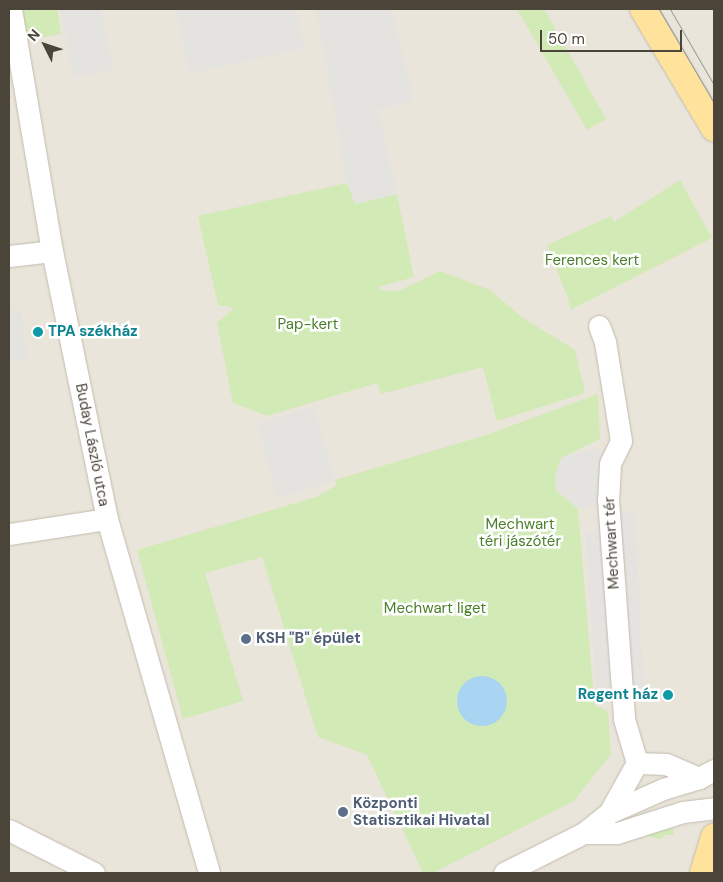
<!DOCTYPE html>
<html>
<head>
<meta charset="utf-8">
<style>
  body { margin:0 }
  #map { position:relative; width:723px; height:882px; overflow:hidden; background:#f6f3ec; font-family:"DM Sans",sans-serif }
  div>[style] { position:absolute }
  .residential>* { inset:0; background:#eae5da }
  .green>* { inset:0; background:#d2eab5 }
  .parking>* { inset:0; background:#e5e3e0 }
  .water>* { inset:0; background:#a9d4f2 }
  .round { border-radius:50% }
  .roads { filter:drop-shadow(0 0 1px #c2bbae) drop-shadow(0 0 1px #c2bbae) }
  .minor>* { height:21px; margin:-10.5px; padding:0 10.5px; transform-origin:10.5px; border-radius:10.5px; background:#fff }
  .major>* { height:26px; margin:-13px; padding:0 13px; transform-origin:13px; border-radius:13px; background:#ffe39c }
  .tram>* { height:1px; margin:-0.5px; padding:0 0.5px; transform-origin:0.5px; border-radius:0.5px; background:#9a9a9a }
  .dots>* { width:14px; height:14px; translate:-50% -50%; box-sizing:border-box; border:2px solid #fff; border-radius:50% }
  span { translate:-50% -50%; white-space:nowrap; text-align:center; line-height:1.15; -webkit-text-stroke:5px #fff; paint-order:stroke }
  .park-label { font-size:15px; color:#4a7f2a }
  .culture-label { font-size:15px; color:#0d838f; font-weight:700 }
  .left { translate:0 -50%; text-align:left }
  .right { translate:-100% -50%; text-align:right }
  .street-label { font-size:15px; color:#4b4439 }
  .service-label { font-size:15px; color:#4e5e75; font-weight:700 }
  .frame { position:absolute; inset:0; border:10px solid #4b4439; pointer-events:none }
  .north { position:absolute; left:20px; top:20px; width:50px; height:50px; -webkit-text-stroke:4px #fff; paint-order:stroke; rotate:311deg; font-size:14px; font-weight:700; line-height:20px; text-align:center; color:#4b4439 }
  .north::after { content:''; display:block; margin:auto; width:18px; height:22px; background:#4b4439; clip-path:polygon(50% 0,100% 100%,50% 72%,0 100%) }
  .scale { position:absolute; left:540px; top:30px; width:142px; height:22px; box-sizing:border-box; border:2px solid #4b4439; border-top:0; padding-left:6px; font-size:15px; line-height:18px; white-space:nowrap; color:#4b4439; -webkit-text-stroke:4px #fff; paint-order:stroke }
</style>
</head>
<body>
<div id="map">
  <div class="residential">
    <i style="clip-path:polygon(9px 9px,714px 9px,714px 873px,9px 873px)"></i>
  </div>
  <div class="green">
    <i style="clip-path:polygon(22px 9px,57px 9px,61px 34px,28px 40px)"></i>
    <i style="clip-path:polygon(517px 9px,544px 9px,606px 119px,587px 130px)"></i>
    <i style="clip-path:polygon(680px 180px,712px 238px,570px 310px,569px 301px,547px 245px,611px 216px,614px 222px)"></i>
    <i style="clip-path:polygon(347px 183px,355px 204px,397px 194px,414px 277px,378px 287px,382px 290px,399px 291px,440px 271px,490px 290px,523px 318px,575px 350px,585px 393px,497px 421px,483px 367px,381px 394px,377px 383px,267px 416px,233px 403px,217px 323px,234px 308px,218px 305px,198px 216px)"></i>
    <i style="clip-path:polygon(598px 394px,600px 439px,561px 458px,555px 477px,556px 490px,578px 509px,594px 700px,595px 705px,608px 712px,611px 754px,574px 801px,433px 873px,423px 873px,367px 755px,318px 737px,262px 557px,205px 573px,243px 701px,183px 719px,137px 550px,316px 497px,337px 485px,335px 480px,486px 435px)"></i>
    <i style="clip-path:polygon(673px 828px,674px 835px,665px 835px,661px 839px,643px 835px)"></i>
  </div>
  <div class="parking">
    <i style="clip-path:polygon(60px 9px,101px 9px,113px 70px,74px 77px)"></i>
    <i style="clip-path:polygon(296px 9px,304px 48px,189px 74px,176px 10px)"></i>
    <i style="clip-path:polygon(316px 9px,391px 9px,414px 100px,378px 110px,397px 194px,355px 204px,347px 182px)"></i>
    <i style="clip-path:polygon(21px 309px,27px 360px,9px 360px,9px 311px)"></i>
    <i style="clip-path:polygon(314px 407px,335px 480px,277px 499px,257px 423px)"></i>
    <i style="clip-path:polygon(598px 448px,613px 458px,603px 503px,578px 509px,556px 490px,555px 476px,561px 458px)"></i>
    <i style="clip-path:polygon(635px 510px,644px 694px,597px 697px,585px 532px,610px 530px,609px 512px)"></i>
  </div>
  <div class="water">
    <i class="round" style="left:457px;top:676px;width:50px;height:50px"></i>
  </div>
  <div class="roads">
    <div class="minor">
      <i style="left:11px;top:9px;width:245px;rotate:80.4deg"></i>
      <i style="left:52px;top:251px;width:274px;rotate:78.4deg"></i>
      <i style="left:107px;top:519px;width:368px;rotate:73.9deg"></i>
      <i style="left:9px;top:256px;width:43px;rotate:-6.6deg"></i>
      <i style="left:599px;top:326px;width:17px;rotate:69deg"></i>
      <i style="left:605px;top:342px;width:100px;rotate:80.8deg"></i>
      <i style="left:621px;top:441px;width:25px;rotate:116deg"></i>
      <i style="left:610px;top:464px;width:35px;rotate:93deg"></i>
      <i style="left:608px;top:499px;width:221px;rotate:85.8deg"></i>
      <i style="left:624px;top:719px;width:46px;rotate:73.5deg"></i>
      <i style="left:9px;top:534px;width:99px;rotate:-8.7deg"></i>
      <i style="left:609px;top:813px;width:57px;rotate:-60.8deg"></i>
      <i style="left:637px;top:763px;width:29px;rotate:2deg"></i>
      <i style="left:666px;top:764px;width:36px;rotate:23deg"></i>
      <i style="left:9px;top:830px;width:95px;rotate:26.8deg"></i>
      <i style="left:584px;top:833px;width:33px"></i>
      <i style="left:617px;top:833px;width:69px;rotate:-17.7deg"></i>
      <i style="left:683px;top:812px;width:31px;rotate:-7deg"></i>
      <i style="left:504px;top:873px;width:89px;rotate:-26.6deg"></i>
      <i style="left:584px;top:833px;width:32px;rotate:-39deg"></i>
      <i style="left:609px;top:813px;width:59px;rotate:-24deg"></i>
      <i style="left:663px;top:789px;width:38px;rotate:-17deg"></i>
      <i style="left:699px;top:778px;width:17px;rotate:-28deg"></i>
    </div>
    <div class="major">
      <i style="left:643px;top:9px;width:139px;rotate:59.2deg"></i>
      <i style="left:703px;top:873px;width:38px;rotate:-73deg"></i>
    </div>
  </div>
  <div class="tram">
    <i style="left:659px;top:9px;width:109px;rotate:59.7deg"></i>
    <i style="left:670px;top:9px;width:88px;rotate:59.9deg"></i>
  </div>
  <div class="dots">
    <i style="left:38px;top:332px;background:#0f9aa8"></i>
    <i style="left:246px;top:639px;background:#5c6f8a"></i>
    <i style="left:668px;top:695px;background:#0f9aa8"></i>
    <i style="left:343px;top:812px;background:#5c6f8a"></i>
  </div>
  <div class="park-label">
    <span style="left:592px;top:261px">Ferences kert</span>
    <span style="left:308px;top:325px">Pap-kert</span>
    <span style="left:520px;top:533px">Mechwart<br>téri jászótér</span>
    <span style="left:435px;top:609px">Mechwart liget</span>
  </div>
  <div class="culture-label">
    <span class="left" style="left:48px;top:332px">TPA székház</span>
    <span class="right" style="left:658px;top:695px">Regent ház</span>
  </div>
  <div class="street-label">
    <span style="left:92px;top:445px;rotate:79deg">Buday László utca</span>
    <span style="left:612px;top:543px;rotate:-93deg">Mechwart tér</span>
  </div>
  <div class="service-label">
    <span class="left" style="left:256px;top:639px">KSH "B" épület</span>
    <span class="left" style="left:353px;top:812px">Központi<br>Statisztikai Hivatal</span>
  </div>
  <div class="frame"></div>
  <div class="north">N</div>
  <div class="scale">50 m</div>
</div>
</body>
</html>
